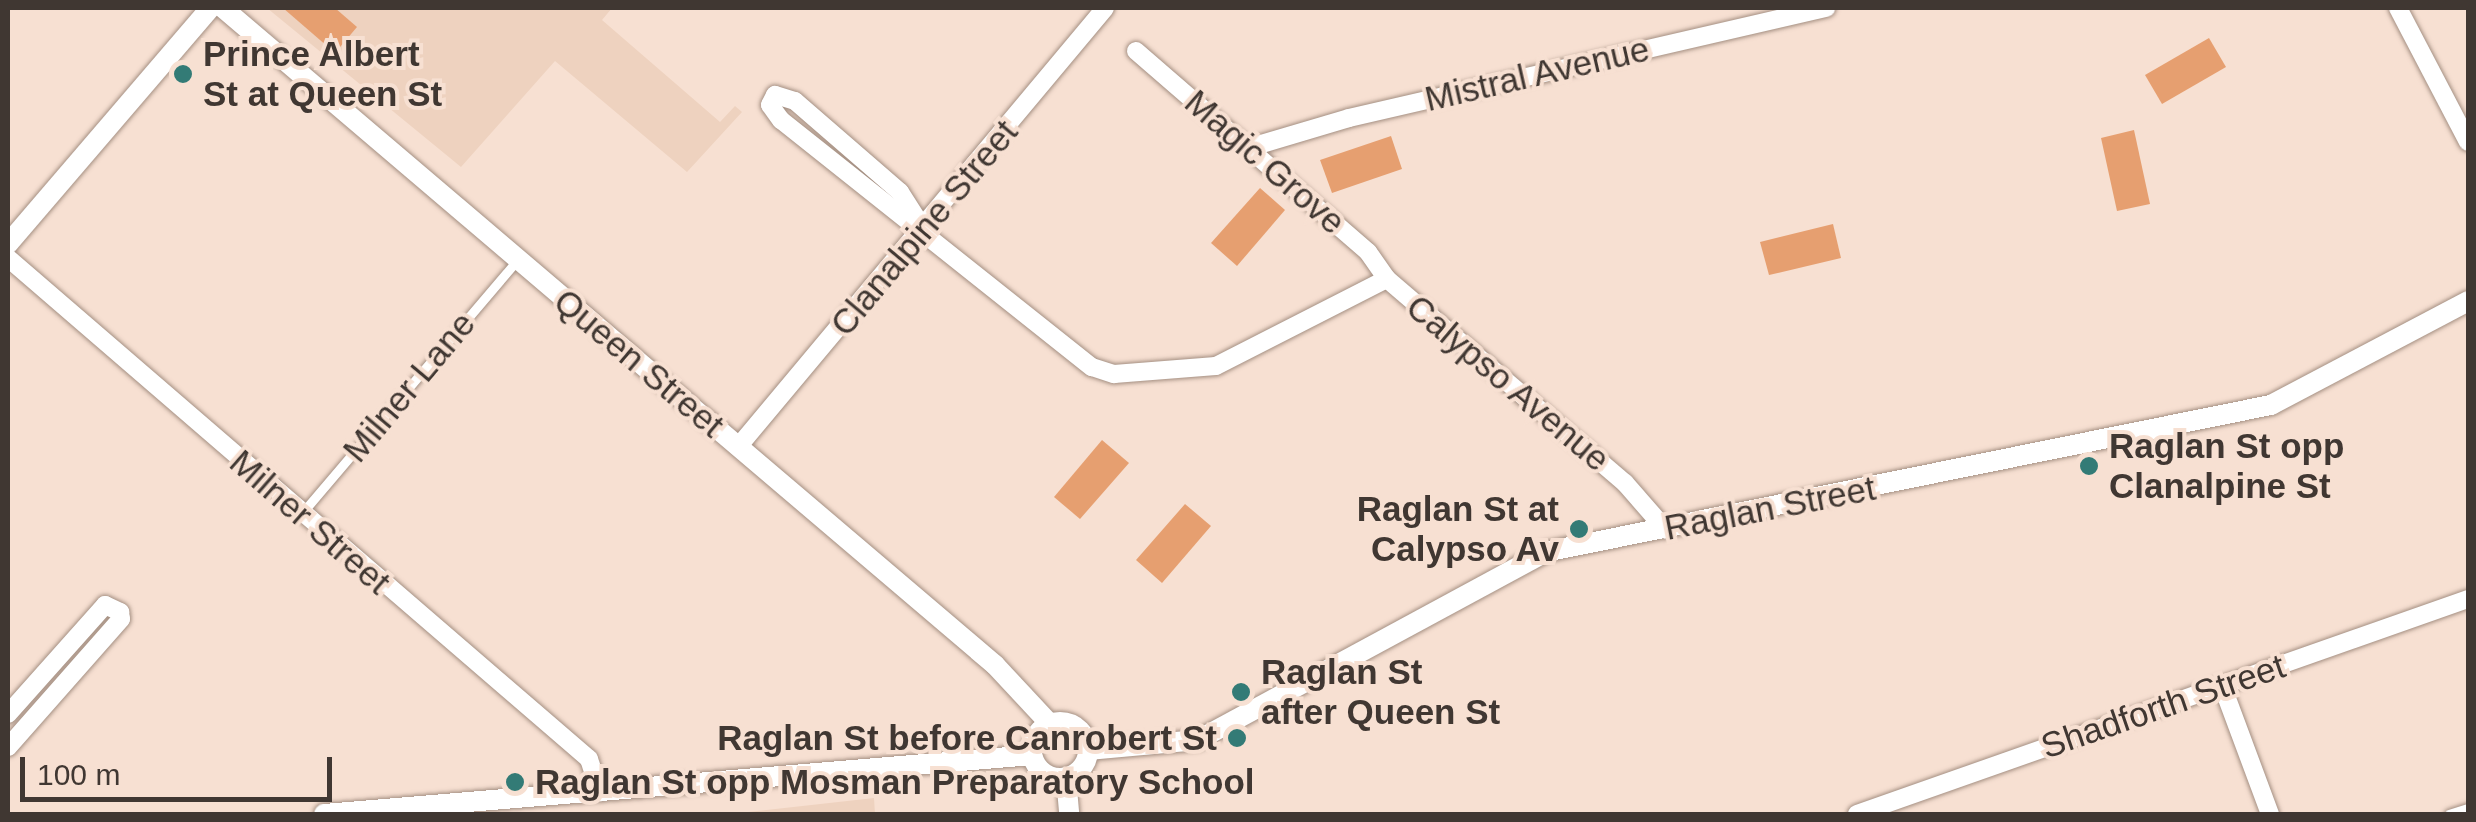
<!DOCTYPE html>
<html>
<head>
<meta charset="utf-8">
<style>
  body { margin:0 }
  #map { position:relative; width:2476px; height:822px; overflow:hidden; background:#f7e0d2; font-family:Helvetica,sans-serif }
  div>[style] { position:absolute }
  .built>* { inset:0; background:#eed2bf }
  .green>* { inset:0; background:#e69f70 }
  .roads { filter:drop-shadow(0 0 2px #a48f82) drop-shadow(0 0 2px #a48f82) }
  .service>* { height:9px; margin:-4.5px; padding:0 4.5px; transform-origin:4.5px; border-radius:4.5px; background:#fff }
  .minor>* { height:18px; margin:-9px; padding:0 9px; transform-origin:9px; border-radius:9px; background:#fff }
  .tertiary>* { height:20px; margin:-10px; padding:0 10px; transform-origin:10px; border-radius:10px; background:#fff }
  .tertiary>.ring { margin:-10px; padding:0; box-sizing:content-box; background:none; border:20px solid #fff; border-radius:50% }
  .dots>* { width:28px; height:28px; translate:-50% -50%; box-sizing:border-box; border:5px solid #f7e0d2; border-radius:50% }
  span { translate:-50% -50%; white-space:nowrap; text-align:center; line-height:1.15; -webkit-text-stroke:8px #f7e0d2; paint-order:stroke }
  .poi-label { font-size:35px; color:#403732; font-weight:700 }
  .left { translate:0 -50%; text-align:left }
  .right { translate:-100% -50%; text-align:right }
  .street-label { font-size:35px; color:#403732 }
  .frame { position:absolute; inset:0; border:10px solid #403732; pointer-events:none }
  .scale { position:absolute; left:20px; top:757px; width:312px; height:45px; box-sizing:border-box; border:5px solid #403732; border-top:0; padding-left:12px; font-size:30px; line-height:35px; white-space:nowrap; color:#403732; -webkit-text-stroke:8px #f7e0d2; paint-order:stroke }
</style>
</head>
<body>
<div id="map">
  <div class="built">
    <i style="clip-path:polygon(267px 8px,612px 8px,602px 20px,720px 122px,735px 106px,742px 112px,687px 172px,555px 61px,461px 167px)"></i>
    <i style="clip-path:polygon(874px 798px,875px 814px,748px 814px,748px 812px)"></i>
  </div>
  <div class="green">
    <i style="clip-path:polygon(283px 8px,335px 8px,357px 27px,335px 53px)"></i>
    <i style="clip-path:polygon(2209px 38px,2226px 67px,2162px 104px,2145px 75px)"></i>
    <i style="clip-path:polygon(2134px 130px,2150px 204px,2117px 211px,2101px 138px)"></i>
    <i style="clip-path:polygon(1391px 136px,1402px 169px,1332px 193px,1320px 160px)"></i>
    <i style="clip-path:polygon(1260px 188px,1285px 210px,1237px 266px,1211px 243px)"></i>
    <i style="clip-path:polygon(1833px 224px,1841px 258px,1769px 275px,1760px 242px)"></i>
    <i style="clip-path:polygon(1102px 440px,1129px 463px,1080px 519px,1054px 497px)"></i>
    <i style="clip-path:polygon(1185px 504px,1211px 526px,1162px 583px,1136px 560px)"></i>
  </div>
  <div class="roads">
    <div class="service">
      <i style="left:302px;top:513px;width:333px;rotate:-49.6deg"></i>
      <i style="left:2449px;top:814px;width:20px;rotate:-18deg"></i>
    </div>
    <div class="minor">
      <i style="left:2398px;top:8px;width:151px;rotate:62.4deg"></i>
      <i style="left:1136px;top:51px;width:307px;rotate:40.9deg"></i>
      <i style="left:1368px;top:252px;width:33px;rotate:55deg"></i>
      <i style="left:1248px;top:148px;width:105px;rotate:-16.5deg"></i>
      <i style="left:1349px;top:118px;width:490px;rotate:-13deg"></i>
      <i style="left:923px;top:228px;width:43px;rotate:-122.6deg"></i>
      <i style="left:900px;top:192px;width:139px;rotate:-139.1deg"></i>
      <i style="left:795px;top:101px;width:21px;rotate:-163deg"></i>
      <i style="left:775px;top:95px;width:11px;rotate:117deg"></i>
      <i style="left:770px;top:105px;width:19px;rotate:54deg"></i>
      <i style="left:781px;top:120px;width:397px;rotate:38.5deg"></i>
      <i style="left:1092px;top:367px;width:23px;rotate:18deg"></i>
      <i style="left:1114px;top:374px;width:102px;rotate:-4.5deg"></i>
      <i style="left:1216px;top:366px;width:192px;rotate:-27deg"></i>
      <i style="left:1387px;top:279px;width:313px;rotate:40.6deg"></i>
      <i style="left:1625px;top:483px;width:62px;rotate:48.9deg"></i>
      <i style="left:8px;top:258px;width:767px;rotate:40.77deg"></i>
      <i style="left:589px;top:759px;width:35px;rotate:72deg"></i>
      <i style="left:738px;top:447px;width:572px;rotate:-50.1deg"></i>
      <i style="left:2222px;top:685px;width:138px;rotate:69.6deg"></i>
      <i style="left:8px;top:714px;width:146px;rotate:-48.3deg"></i>
      <i style="left:105px;top:605px;width:17px;rotate:25deg"></i>
      <i style="left:120px;top:612px;width:7px;rotate:82deg"></i>
      <i style="left:121px;top:619px;width:171px;rotate:131.4deg"></i>
      <i style="left:1857px;top:814px;width:648px;rotate:-19.39deg"></i>
    </div>
    <div class="tertiary">
      <i style="left:223px;top:8px;width:1014px;rotate:40.4deg"></i>
      <i style="left:995px;top:665px;width:81px;rotate:47deg"></i>
      <i style="left:8px;top:244px;width:311px;rotate:-49.4deg"></i>
      <i class="ring" style="left:1032px;top:722px;width:36px;height:36px"></i>
      <i style="left:1088px;top:750px;width:110px;rotate:-5.2deg"></i>
      <i style="left:1198px;top:740px;width:395px;rotate:-28.4deg"></i>
      <i style="left:1545px;top:552px;width:741px;rotate:-11.45deg"></i>
      <i style="left:2271px;top:405px;width:223px;rotate:-27.8deg"></i>
      <i style="left:1066px;top:777px;width:37px;rotate:85deg"></i>
      <i style="left:324px;top:814px;width:710px;rotate:-4.76deg"></i>
    </div>
  </div>
  <div class="dots">
    <i style="left:183px;top:74px;background:#337b76"></i>
    <i style="left:2089px;top:466px;background:#337b76"></i>
    <i style="left:1579px;top:529px;background:#337b76"></i>
    <i style="left:1241px;top:692px;background:#337b76"></i>
    <i style="left:1237px;top:738px;background:#337b76"></i>
    <i style="left:515px;top:782px;background:#337b76"></i>
  </div>
  <div class="poi-label">
    <span class="left" style="left:203px;top:74px">Prince Albert<br>St at Queen St</span>
    <span class="left" style="left:2109px;top:466px">Raglan St opp<br>Clanalpine St</span>
    <span class="right" style="left:1559px;top:529px">Raglan St at<br>Calypso Av</span>
    <span class="left" style="left:1261px;top:692px">Raglan St<br>after Queen St</span>
    <span class="right" style="left:1217px;top:738px">Raglan St before Canrobert St</span>
    <span class="left" style="left:535px;top:782px">Raglan St opp Mosman Preparatory School</span>
  </div>
  <div class="street-label">
    <span style="left:1537px;top:74px;rotate:-13deg">Mistral Avenue</span>
    <span style="left:1265px;top:162px;rotate:41deg">Magic Grove</span>
    <span style="left:924px;top:228px;rotate:-50deg">Clanalpine Street</span>
    <span style="left:639px;top:363px;rotate:40deg">Queen Street</span>
    <span style="left:1508px;top:383px;rotate:40deg">Calypso Avenue</span>
    <span style="left:409px;top:387px;rotate:-50deg">Milner Lane</span>
    <span style="left:1770px;top:508px;rotate:-11deg">Raglan Street</span>
    <span style="left:310px;top:522px;rotate:41deg">Milner Street</span>
    <span style="left:2163px;top:706px;rotate:-19deg">Shadforth Street</span>
  </div>
  <div class="frame"></div>
  <div class="scale">100 m</div>
</div>
</body>
</html>
